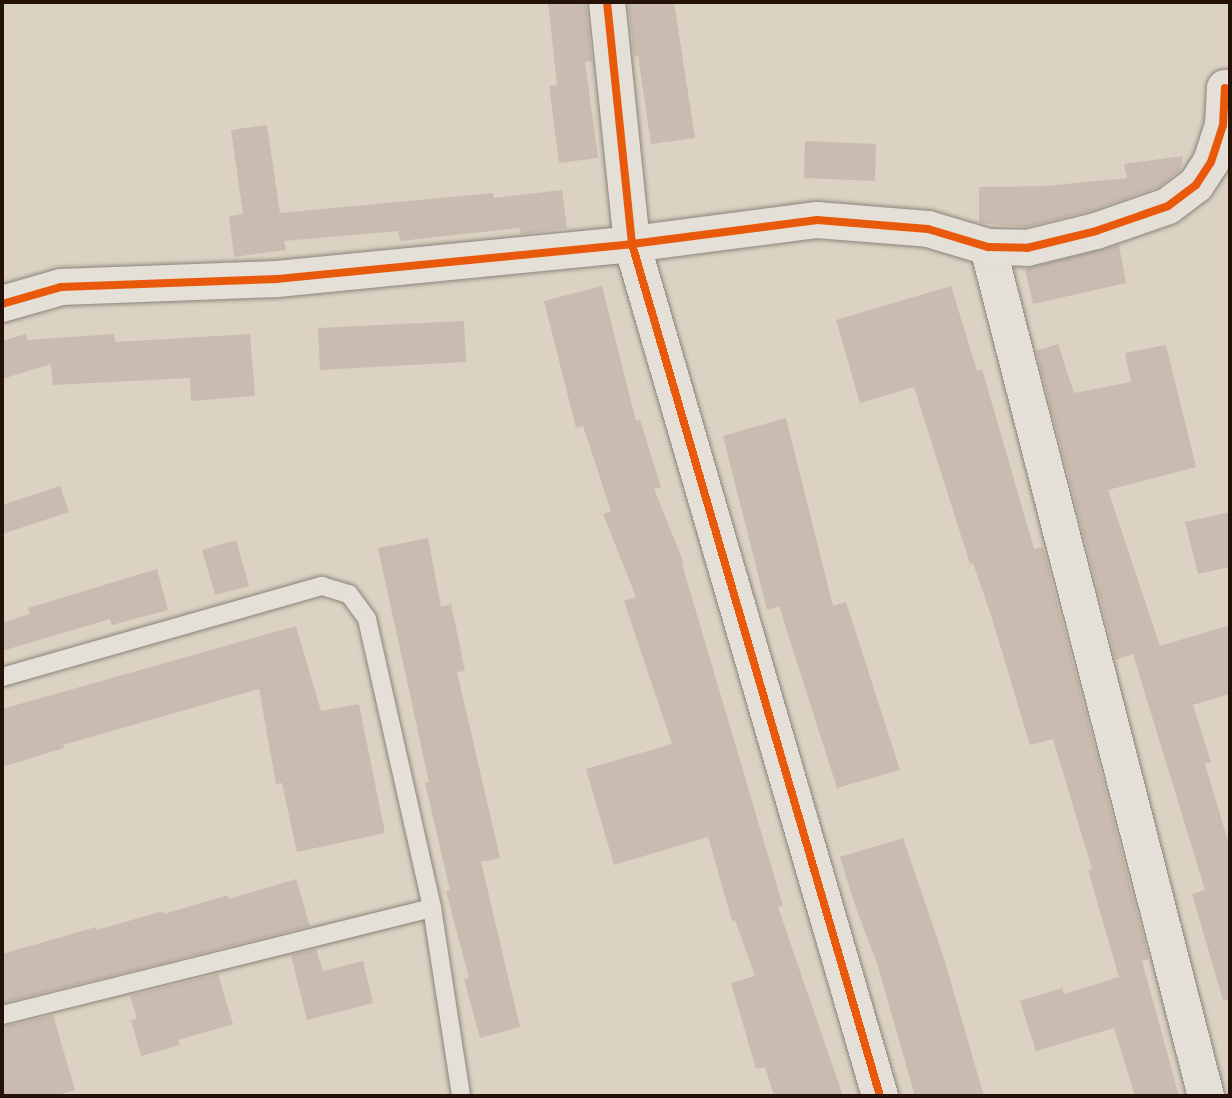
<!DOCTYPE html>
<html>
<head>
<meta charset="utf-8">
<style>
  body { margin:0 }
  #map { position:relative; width:1232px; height:1098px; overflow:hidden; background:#dbd2c3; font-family:"Gentium Book Plus",serif }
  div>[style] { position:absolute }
  .building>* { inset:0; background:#c9bbaf }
  .roads { filter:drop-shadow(0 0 2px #8b837a) drop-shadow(0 0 2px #8b837a) }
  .lane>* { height:18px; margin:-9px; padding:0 9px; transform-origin:9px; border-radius:9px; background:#e4dfd7 }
  .street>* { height:36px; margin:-18px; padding:0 18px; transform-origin:18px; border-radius:18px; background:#e4dfd7 }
  .cycleway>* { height:8px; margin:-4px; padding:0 4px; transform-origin:4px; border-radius:4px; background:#e8590c }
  span { translate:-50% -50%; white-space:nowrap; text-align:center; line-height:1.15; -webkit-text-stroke:6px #eee3d2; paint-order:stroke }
  .frame { position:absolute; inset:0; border:4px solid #241207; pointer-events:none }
</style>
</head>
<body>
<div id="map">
  <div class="building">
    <i style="clip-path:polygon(548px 2px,586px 2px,592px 61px,585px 62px,598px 158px,559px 163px,549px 86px,557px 85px)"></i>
    <i style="clip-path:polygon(628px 2px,674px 2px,695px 138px,651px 144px,638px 56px,634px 57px)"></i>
    <i style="clip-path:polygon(267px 125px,280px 213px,493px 193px,494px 198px,562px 190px,567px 228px,521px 234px,520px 228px,400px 241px,398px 231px,284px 241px,286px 250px,234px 257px,229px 216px,243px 214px,231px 130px)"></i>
    <i style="clip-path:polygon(805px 141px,876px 144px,875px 181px,804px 178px)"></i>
    <i style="clip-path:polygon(1183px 156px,1180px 170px,1159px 187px,1090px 211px,1025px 227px,979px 223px,979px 187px,1045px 186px,1127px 178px,1124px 164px)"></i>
    <i style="clip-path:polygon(1119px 245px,1126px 283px,1033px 304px,1025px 269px)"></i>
    <i style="clip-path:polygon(602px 286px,636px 421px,640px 420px,661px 487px,654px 489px,684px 563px,682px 564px,783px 906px,778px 907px,843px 1096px,774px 1096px,765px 1067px,756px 1069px,731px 983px,755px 976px,735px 920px,732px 921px,708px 837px,614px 865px,586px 769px,672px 744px,624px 601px,636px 597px,603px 514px,611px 511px,583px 426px,576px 428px,544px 301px)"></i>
    <i style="clip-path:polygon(951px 286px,977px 371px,982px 369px,1034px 549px,1043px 547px,1149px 959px,1142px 961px,1179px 1096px,1135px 1096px,1114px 1028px,1036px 1051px,1020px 1001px,1062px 988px,1064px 994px,1119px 977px,1088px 870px,1092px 869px,1053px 739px,1030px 745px,992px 618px,973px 563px,970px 564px,914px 387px,860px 403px,836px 320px)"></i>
    <i style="clip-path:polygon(464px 321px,466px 362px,320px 370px,318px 328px)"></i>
    <i style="clip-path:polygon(26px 334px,28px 340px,114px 334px,115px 342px,250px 334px,255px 396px,191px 401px,190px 378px,53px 385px,51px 364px,2px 379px,2px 341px)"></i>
    <i style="clip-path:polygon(1058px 344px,1074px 393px,1131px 382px,1125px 353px,1166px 345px,1196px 467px,1108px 490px,1160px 646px,1230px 625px,1230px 694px,1193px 705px,1211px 762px,1205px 764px,1230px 848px,1230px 999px,1223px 1000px,1192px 894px,1205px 890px,1133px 654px,1116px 660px,1036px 351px)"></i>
    <i style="clip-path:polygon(786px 418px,833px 606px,846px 602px,900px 770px,837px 788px,779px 606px,767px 610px,723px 436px)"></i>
    <i style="clip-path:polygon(60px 486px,69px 512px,2px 534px,2px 505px)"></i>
    <i style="clip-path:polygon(1230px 512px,1230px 567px,1198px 574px,1185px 522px)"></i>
    <i style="clip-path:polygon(428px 538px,441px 607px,451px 604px,465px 671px,457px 672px,500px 858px,481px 862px,520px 1027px,480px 1038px,464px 979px,469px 978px,446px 891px,450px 890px,425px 783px,429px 782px,378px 548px)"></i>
    <i style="clip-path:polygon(236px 540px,249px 586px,215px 595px,202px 550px)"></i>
    <i style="clip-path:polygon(157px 569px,168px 610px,112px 625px,110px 619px,2px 651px,2px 623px,30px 614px,28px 608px)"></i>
    <i style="clip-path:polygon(296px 626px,321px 711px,359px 704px,385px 833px,297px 852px,282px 783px,276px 784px,259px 689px,63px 745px,64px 748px,2px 767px,2px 709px)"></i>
    <i style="clip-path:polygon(903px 838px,943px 955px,984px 1096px,915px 1096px,877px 963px,856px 908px,840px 857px)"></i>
    <i style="clip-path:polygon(296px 879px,310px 926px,2px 1003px,2px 954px,96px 927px,97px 930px,163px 911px,164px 914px,228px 895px,229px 899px)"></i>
    <i style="clip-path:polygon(316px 949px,323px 971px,363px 961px,373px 1003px,307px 1020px,291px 955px)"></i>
    <i style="clip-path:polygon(218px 974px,233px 1024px,178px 1040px,180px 1045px,141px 1056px,131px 1020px,137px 1019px,130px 996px)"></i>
    <i style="clip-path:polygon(53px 1015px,75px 1090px,55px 1096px,2px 1096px,2px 1027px)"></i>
  </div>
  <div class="roads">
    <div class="lane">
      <i style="left:2px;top:677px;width:333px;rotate:-15.9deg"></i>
      <i style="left:322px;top:586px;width:28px;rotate:17deg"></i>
      <i style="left:349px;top:594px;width:31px;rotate:54deg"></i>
      <i style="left:367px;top:619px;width:296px;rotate:77.3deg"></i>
      <i style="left:432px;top:908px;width:190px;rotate:81.2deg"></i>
      <i style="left:2px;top:1015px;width:443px;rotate:-14deg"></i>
    </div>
    <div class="street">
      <i style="left:607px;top:2px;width:243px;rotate:84.1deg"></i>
      <i style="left:632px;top:244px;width:887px;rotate:73.77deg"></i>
      <i style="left:988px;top:247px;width:877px;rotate:75.6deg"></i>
      <i style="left:2px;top:304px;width:61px;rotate:-16.1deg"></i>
      <i style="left:61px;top:287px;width:216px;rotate:-2.1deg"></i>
      <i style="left:277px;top:279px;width:357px;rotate:-5.6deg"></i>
      <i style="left:632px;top:244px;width:187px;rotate:-7.4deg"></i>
      <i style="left:817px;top:220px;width:111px;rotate:4.6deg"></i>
      <i style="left:928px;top:229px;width:63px;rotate:16.7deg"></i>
      <i style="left:988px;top:247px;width:39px;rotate:1deg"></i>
      <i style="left:1027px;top:248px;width:71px;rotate:-13.8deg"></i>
      <i style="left:1096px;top:231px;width:76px;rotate:-19.1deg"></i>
      <i style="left:1168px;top:206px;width:35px;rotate:-37deg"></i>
      <i style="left:1196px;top:185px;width:27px;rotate:-57deg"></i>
      <i style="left:1211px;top:162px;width:39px;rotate:-72deg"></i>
      <i style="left:1223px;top:125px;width:37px;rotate:-87deg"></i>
    </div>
  </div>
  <div class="cycleway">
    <i style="left:607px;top:2px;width:243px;rotate:84.1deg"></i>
    <i style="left:632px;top:244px;width:887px;rotate:73.77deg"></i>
    <i style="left:2px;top:304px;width:61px;rotate:-16.1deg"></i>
    <i style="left:61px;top:287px;width:216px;rotate:-2.1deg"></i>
    <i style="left:277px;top:279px;width:357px;rotate:-5.6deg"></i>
    <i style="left:632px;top:244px;width:187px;rotate:-7.4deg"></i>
    <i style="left:817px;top:220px;width:111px;rotate:4.6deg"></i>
    <i style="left:928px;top:229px;width:63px;rotate:16.7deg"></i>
    <i style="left:988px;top:247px;width:39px;rotate:1deg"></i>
    <i style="left:1027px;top:248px;width:71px;rotate:-13.8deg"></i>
    <i style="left:1096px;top:231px;width:76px;rotate:-19.1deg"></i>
    <i style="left:1168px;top:206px;width:35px;rotate:-37deg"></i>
    <i style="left:1196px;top:185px;width:27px;rotate:-57deg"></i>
    <i style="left:1211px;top:162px;width:39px;rotate:-72deg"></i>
    <i style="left:1223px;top:125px;width:37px;rotate:-87deg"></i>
  </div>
  <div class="frame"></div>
</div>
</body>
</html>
